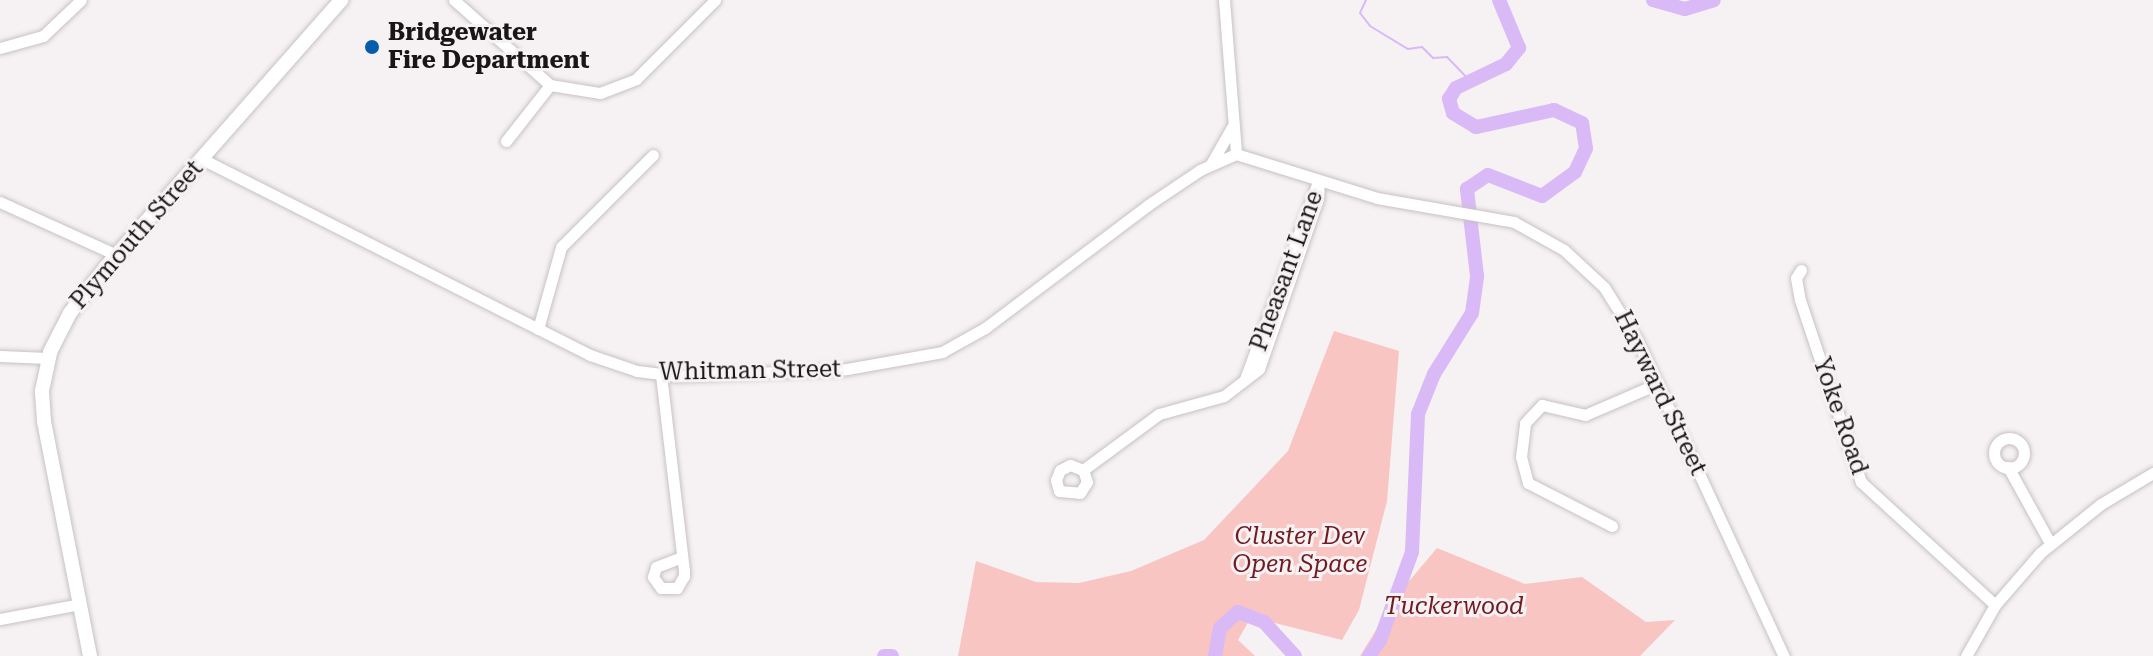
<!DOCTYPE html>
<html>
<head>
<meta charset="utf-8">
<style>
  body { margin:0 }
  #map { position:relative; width:2153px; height:656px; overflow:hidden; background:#f6f1f3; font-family:"Roboto Serif",serif }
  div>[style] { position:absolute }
  .green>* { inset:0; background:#f9c5c3 }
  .stream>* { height:2px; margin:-1px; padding:0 1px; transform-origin:1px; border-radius:1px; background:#d9baf6 }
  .river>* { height:14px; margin:-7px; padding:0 7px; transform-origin:7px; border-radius:7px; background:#d9baf6 }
  .roads { filter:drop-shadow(0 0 2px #c7c2c5) drop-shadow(0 0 2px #c7c2c5) }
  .minor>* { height:11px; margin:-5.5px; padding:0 5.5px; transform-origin:5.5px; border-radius:5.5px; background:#fff }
  .minor>.ring { margin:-5.5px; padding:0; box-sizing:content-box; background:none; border:11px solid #fff; border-radius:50% }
  .major>* { height:14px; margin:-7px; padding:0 7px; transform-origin:7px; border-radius:7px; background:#fff }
  .dots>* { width:22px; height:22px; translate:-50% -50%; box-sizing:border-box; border:4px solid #f6f1f3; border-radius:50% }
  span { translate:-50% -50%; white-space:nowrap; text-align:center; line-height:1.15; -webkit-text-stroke:6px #f6f1f3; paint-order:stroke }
  .poi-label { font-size:24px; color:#181617; font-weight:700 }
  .left { translate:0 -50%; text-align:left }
  .street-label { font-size:24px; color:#181617 }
  .park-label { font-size:24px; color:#701b22; font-style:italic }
</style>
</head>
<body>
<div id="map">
  <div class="green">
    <i style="clip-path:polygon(1334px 331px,1399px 351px,1387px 501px,1359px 610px,1342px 640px,1251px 617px,1238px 640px,1255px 656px,958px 656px,976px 561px,1036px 582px,1079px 583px,1131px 571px,1204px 540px,1288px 451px)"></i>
    <i style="clip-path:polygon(1437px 548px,1525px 584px,1582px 577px,1646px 622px,1675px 620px,1640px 656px,1360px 656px,1399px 593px)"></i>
  </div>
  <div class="stream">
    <i style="left:1366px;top:0;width:14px;rotate:115deg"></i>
    <i style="left:1360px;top:13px;width:16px;rotate:52deg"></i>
    <i style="left:1370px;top:26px;width:44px;rotate:31.2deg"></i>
    <i style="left:1408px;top:49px;width:14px;rotate:-8deg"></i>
    <i style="left:1422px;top:47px;width:16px;rotate:45deg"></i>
    <i style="left:1433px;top:58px;width:14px;rotate:-4deg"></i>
    <i style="left:1447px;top:57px;width:32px;rotate:46deg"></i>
  </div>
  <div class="river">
    <i style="left:1653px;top:0;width:33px;rotate:16deg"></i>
    <i style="left:1685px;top:9px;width:30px;rotate:-17deg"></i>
    <i style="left:884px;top:656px;width:8px"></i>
    <i style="left:1215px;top:656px;width:28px;rotate:-80deg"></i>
    <i style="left:1220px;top:628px;width:24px;rotate:-42deg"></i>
    <i style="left:1238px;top:612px;width:28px;rotate:21deg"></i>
    <i style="left:1264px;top:622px;width:46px;rotate:47.6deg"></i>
    <i style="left:1369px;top:656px;width:19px;rotate:-55deg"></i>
    <i style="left:1380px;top:640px;width:94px;rotate:-70deg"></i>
    <i style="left:1412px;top:552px;width:138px;rotate:-87.5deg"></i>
    <i style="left:1418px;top:414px;width:43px;rotate:-68.2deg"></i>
    <i style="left:1434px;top:374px;width:72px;rotate:-58.1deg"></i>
    <i style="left:1472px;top:313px;width:37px;rotate:-82deg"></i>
    <i style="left:1477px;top:276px;width:88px;rotate:-96.6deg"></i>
    <i style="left:1467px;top:189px;width:25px;rotate:-34deg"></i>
    <i style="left:1488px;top:175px;width:58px;rotate:21.3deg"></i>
    <i style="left:1542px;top:196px;width:41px;rotate:-36deg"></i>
    <i style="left:1575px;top:172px;width:26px;rotate:-65deg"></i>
    <i style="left:1586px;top:148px;width:25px;rotate:-99deg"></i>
    <i style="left:1582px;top:123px;width:31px;rotate:-155deg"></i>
    <i style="left:1554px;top:110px;width:80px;rotate:167.7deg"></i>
    <i style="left:1476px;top:127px;width:27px;rotate:-149deg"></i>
    <i style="left:1453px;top:113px;width:15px;rotate:-106deg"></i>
    <i style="left:1449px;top:99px;width:13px;rotate:-58deg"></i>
    <i style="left:1456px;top:88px;width:55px;rotate:-25.6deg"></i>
    <i style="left:1506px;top:64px;width:21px;rotate:-51deg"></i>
    <i style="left:1519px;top:48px;width:52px;rotate:-112.6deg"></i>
  </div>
  <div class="roads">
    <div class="minor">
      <i style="left:454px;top:0;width:128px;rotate:41.5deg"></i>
      <i style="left:550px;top:85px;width:51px;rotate:9.1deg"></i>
      <i style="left:600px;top:93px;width:39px;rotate:-21deg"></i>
      <i style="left:636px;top:79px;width:112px;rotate:-45deg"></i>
      <i style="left:1224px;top:0;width:154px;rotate:85.5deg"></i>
      <i style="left:1236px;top:154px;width:148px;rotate:17.3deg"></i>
      <i style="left:1377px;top:198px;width:139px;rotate:9.9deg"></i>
      <i style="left:1514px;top:222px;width:57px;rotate:29.2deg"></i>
      <i style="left:1564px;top:250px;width:54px;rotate:42.8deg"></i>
      <i style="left:1604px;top:287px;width:62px;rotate:58.1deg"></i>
      <i style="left:1637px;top:340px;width:349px;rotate:65.1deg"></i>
      <i style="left:0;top:48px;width:45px;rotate:-15.6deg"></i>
      <i style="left:43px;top:36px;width:52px;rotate:-43.5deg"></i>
      <i style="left:506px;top:141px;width:71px;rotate:-51.8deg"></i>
      <i style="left:202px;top:159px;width:435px;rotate:26.8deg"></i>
      <i style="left:590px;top:355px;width:50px;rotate:18.8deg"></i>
      <i style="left:637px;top:371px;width:39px;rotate:7deg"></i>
      <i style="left:676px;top:376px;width:171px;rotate:-2.3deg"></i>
      <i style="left:847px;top:369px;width:97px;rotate:-10.1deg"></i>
      <i style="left:942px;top:352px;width:49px;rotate:-29.2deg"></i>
      <i style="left:985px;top:328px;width:204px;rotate:-37deg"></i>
      <i style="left:1148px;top:205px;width:63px;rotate:-33.9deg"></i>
      <i style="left:1200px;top:170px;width:39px;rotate:-24deg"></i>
      <i style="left:1211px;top:164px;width:43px;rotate:-60.4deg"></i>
      <i style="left:0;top:202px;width:128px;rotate:24.4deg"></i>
      <i style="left:1801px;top:270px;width:9px;rotate:122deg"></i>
      <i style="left:1796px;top:278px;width:22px;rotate:80deg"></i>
      <i style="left:1800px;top:300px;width:192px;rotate:71.5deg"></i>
      <i style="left:1861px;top:482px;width:182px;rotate:42.5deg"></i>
      <i style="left:538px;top:329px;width:85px;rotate:-74.3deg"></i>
      <i style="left:561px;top:247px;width:130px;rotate:-45deg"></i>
      <i style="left:0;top:356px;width:48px;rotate:2.4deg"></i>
      <i style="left:661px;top:375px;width:198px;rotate:83.3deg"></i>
      <i style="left:684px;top:572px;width:4px;rotate:90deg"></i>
      <i style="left:684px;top:576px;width:14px;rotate:120deg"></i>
      <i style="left:677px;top:588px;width:16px;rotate:180deg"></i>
      <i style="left:661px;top:588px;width:14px;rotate:-126deg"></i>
      <i style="left:653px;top:577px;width:10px;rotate:-73deg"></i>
      <i style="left:656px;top:567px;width:28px;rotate:-21deg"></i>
      <i style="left:1245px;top:379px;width:210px;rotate:-69.7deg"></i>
      <i class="ring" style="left:1994px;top:438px;width:19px;height:19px"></i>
      <i style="left:2008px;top:467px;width:87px;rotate:61.1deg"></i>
      <i style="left:1083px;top:470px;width:14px;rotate:-159deg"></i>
      <i style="left:1070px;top:465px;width:11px;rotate:153deg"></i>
      <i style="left:1060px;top:470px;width:11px;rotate:112deg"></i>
      <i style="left:1056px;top:480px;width:11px;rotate:75deg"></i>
      <i style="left:1059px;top:491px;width:21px;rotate:5deg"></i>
      <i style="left:1080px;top:493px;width:13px;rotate:-58deg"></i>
      <i style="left:1087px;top:482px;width:13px;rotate:-108deg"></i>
      <i style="left:1083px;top:470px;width:94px;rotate:-36.4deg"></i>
      <i style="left:1159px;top:414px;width:67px;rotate:-15.5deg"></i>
      <i style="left:1224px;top:396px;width:44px;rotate:-37.6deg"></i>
      <i style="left:1259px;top:369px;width:180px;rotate:-70.9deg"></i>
      <i style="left:1318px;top:199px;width:18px;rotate:-87deg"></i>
      <i style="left:1612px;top:526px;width:94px;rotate:-152.9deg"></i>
      <i style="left:1528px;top:483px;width:27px;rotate:-105deg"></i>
      <i style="left:1521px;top:457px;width:34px;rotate:-83deg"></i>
      <i style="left:1525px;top:423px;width:25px;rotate:-47deg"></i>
      <i style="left:1542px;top:405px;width:44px;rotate:13.1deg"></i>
      <i style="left:1585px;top:415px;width:78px;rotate:-23.3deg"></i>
      <i style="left:0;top:619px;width:81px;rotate:-10.6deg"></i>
      <i style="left:1966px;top:656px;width:59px;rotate:-60.4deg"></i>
      <i style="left:1995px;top:605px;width:69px;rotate:-49.1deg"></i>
      <i style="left:2040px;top:553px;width:78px;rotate:-38.8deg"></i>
      <i style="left:2101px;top:504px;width:61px;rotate:-30.8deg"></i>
    </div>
    <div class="major">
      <i style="left:90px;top:656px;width:239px;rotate:-101.1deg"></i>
      <i style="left:44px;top:421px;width:30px;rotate:-94deg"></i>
      <i style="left:42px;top:391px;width:40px;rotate:-78deg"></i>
      <i style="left:50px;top:352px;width:44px;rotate:-62.9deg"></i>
      <i style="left:70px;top:313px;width:58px;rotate:-52deg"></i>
      <i style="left:106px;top:267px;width:356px;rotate:-48.6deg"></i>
    </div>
  </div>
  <div class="dots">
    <i style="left:372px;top:47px;background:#065caa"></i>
  </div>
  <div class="poi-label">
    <span class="left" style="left:388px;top:47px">Bridgewater<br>Fire Department</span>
  </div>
  <div class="street-label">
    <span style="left:137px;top:235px;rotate:-49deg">Plymouth Street</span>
    <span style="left:1287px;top:271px;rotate:-70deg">Pheasant Lane</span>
    <span style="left:750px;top:371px;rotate:-1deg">Whitman Street</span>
    <span style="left:1660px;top:393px;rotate:64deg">Hayward Street</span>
    <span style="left:1840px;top:416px;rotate:71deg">Yoke Road</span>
  </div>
  <div class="park-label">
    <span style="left:1300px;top:551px">Cluster Dev<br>Open Space</span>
    <span style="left:1454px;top:607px">Tuckerwood</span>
  </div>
</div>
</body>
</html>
